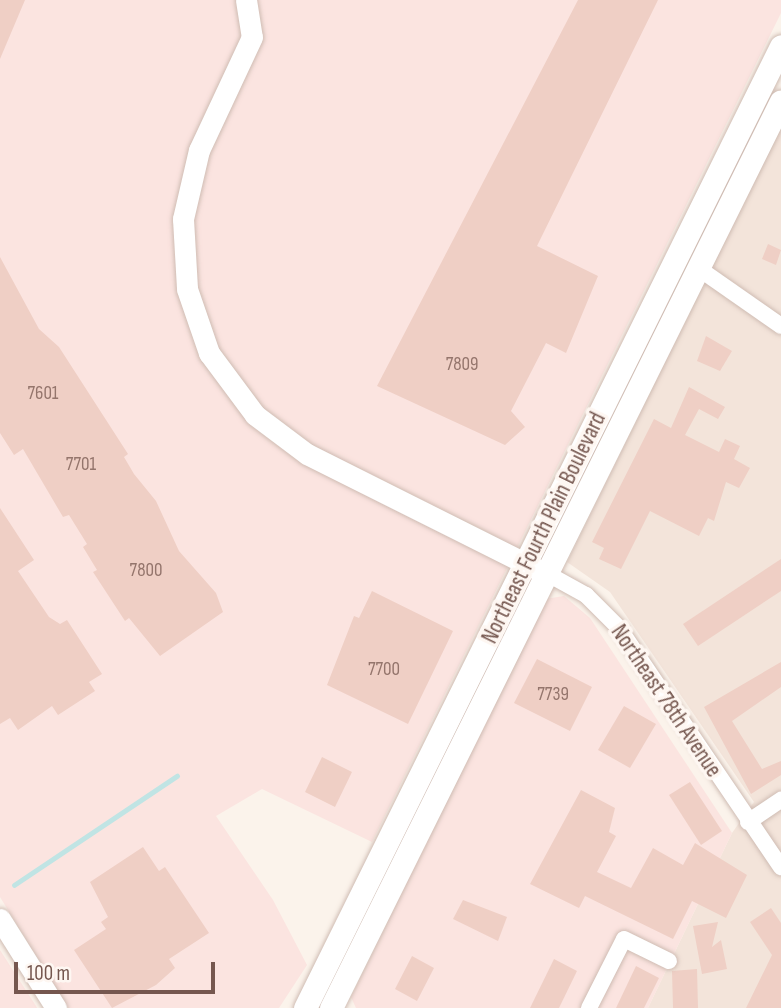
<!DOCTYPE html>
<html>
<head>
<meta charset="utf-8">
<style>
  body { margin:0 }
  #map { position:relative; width:781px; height:1008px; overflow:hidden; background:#fbf3eb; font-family:"Sofia Sans Condensed",sans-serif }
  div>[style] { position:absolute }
  .residential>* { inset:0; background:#f3e4da }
  .commercial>* { inset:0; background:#fbe4e0 }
  .stream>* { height:4.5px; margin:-2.25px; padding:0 2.25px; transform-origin:2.25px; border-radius:2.25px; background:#c0e4e4 }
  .building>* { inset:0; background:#efcfc5 }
  .roads { filter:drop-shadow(0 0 2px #cfbcb3) drop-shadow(0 0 2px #cfbcb3) }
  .minor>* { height:16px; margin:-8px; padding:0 8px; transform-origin:8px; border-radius:8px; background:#fff }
  .tertiary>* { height:21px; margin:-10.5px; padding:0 10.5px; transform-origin:10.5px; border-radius:10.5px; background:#fff }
  .secondary>* { height:23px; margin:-11.5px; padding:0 11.5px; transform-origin:11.5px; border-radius:11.5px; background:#fff }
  span { translate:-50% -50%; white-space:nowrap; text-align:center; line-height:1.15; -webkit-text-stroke:7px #fef7f2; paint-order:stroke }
  .number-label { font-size:19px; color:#94756c }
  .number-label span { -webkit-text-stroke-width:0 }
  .street-label { font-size:23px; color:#75574f }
  .scale { position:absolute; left:14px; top:962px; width:201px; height:32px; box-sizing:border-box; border:4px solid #75574f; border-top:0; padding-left:9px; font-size:21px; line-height:24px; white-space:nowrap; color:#75574f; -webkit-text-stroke:5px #fef7f2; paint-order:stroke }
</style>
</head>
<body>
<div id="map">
  <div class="residential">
    <i style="clip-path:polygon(781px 127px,781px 1008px,648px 1008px,732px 833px,754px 802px,610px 592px,567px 562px)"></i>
  </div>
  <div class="commercial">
    <i style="clip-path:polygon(0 0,781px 0,781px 13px,372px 842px,262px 789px,216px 816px,273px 900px,307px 965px,279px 1008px,68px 1008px,0 897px)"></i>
    <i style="clip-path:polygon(564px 596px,590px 618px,732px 833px,648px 1008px,356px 1008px,351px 997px,545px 599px)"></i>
    <i style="clip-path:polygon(0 950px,36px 1006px,37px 1008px,0 1008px)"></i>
  </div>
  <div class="stream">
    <i style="left:14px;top:885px;width:196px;rotate:-33.8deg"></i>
  </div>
  <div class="building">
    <i style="clip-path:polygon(0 0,25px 0,0 59px)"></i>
    <i style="clip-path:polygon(578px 0,658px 0,537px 246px,598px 276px,566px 353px,546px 343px,511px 411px,525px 427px,505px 445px,377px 386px)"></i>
    <i style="clip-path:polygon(768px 244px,781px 250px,776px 265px,762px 259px)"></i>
    <i style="clip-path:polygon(0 257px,39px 329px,59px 347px,128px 454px,124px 457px,134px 474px,156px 501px,179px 551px,216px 593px,223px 612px,160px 656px,129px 618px,125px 621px,93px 572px,97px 570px,83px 547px,87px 544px,69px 515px,63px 517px,23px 449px,14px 455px,0 433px)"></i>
    <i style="clip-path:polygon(706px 336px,732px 351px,720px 371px,697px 361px)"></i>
    <i style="clip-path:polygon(689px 387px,725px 407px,718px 419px,699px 409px,685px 435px,719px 452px,725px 439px,740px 446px,734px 459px,750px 468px,739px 488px,726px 482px,714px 521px,708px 518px,699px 536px,650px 511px,621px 569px,599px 559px,604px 548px,592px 542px,654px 419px,671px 428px)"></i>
    <i style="clip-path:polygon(0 508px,34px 560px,18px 571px,49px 617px,60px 624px,67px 620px,102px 674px,89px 682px,95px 691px,58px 715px,52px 706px,18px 730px,10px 718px,0 724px)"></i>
    <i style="clip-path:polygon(781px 559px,781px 591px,698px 646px,683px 624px)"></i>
    <i style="clip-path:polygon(372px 591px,453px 631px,408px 724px,327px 685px,354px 616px,359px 618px)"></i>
    <i style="clip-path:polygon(537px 659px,592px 687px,570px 731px,514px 703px)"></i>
    <i style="clip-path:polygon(781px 662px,781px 687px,732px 721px,762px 769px,781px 761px,781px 775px,751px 794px,704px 707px)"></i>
    <i style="clip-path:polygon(624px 706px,656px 724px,630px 768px,598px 750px)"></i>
    <i style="clip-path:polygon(322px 757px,352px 772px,335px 807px,305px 792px)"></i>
    <i style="clip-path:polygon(690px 782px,722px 831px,701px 845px,669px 795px)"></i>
    <i style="clip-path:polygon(581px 790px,615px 808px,609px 832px,616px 836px,597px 872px,631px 888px,653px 848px,683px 865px,695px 843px,747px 875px,726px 918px,692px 901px,673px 939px,585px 896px,579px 908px,530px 884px)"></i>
    <i style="clip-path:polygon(143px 847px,159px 871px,165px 867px,209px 933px,169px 959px,175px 968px,156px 985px,112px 1008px,74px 950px,106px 929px,101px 922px,108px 917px,90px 882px)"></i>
    <i style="clip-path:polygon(463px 900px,507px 917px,498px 941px,453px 919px)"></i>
    <i style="clip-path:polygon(771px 908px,781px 923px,781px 1008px,746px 1008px,772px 955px,750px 922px)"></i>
    <i style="clip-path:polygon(718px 922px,712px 947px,721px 940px,727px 969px,702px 974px,693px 926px)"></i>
    <i style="clip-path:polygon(412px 956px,434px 968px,417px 1001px,395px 989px)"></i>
    <i style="clip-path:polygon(554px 959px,577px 971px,559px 1008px,530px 1008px)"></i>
    <i style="clip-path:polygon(636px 966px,659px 978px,644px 1008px,616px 1008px)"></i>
    <i style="clip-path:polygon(697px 969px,698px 1008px,673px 1008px,672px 971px)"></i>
  </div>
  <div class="roads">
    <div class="minor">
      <i style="left:698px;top:268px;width:101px;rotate:34.9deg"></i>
      <i style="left:546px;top:573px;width:46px;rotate:28.8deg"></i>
      <i style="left:586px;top:595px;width:47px;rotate:45deg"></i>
      <i style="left:619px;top:628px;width:289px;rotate:55.9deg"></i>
      <i style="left:748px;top:822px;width:40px;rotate:-34deg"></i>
      <i style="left:589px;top:1008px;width:77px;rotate:-63.1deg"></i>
      <i style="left:624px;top:939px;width:50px;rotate:26.1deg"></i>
    </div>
    <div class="tertiary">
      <i style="left:246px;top:0;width:37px;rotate:81deg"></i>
      <i style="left:252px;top:37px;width:125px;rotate:115.1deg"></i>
      <i style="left:199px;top:150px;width:71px;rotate:103.1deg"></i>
      <i style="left:183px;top:219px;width:70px;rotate:86.7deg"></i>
      <i style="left:187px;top:289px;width:68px;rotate:71deg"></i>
      <i style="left:209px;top:353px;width:77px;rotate:53.4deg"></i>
      <i style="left:255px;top:415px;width:65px;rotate:36.9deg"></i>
      <i style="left:307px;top:454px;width:262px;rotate:26.6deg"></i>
      <i style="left:0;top:919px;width:105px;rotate:57.8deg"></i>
    </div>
    <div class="secondary">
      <i style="left:305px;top:1008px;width:1073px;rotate:-63.67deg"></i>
      <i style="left:331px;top:1008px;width:1012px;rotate:-63.61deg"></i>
    </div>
  </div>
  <div class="number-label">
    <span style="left:462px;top:365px">7809</span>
    <span style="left:43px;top:394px">7601</span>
    <span style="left:81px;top:465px">7701</span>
    <span style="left:146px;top:571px">7800</span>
    <span style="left:384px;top:670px">7700</span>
    <span style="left:553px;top:695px">7739</span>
  </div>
  <div class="street-label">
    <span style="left:544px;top:528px;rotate:-64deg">Northeast Fourth Plain Boulevard</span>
    <span style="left:666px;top:701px;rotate:56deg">Northeast 78th Avenue</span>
  </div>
  <div class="scale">100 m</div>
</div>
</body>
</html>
